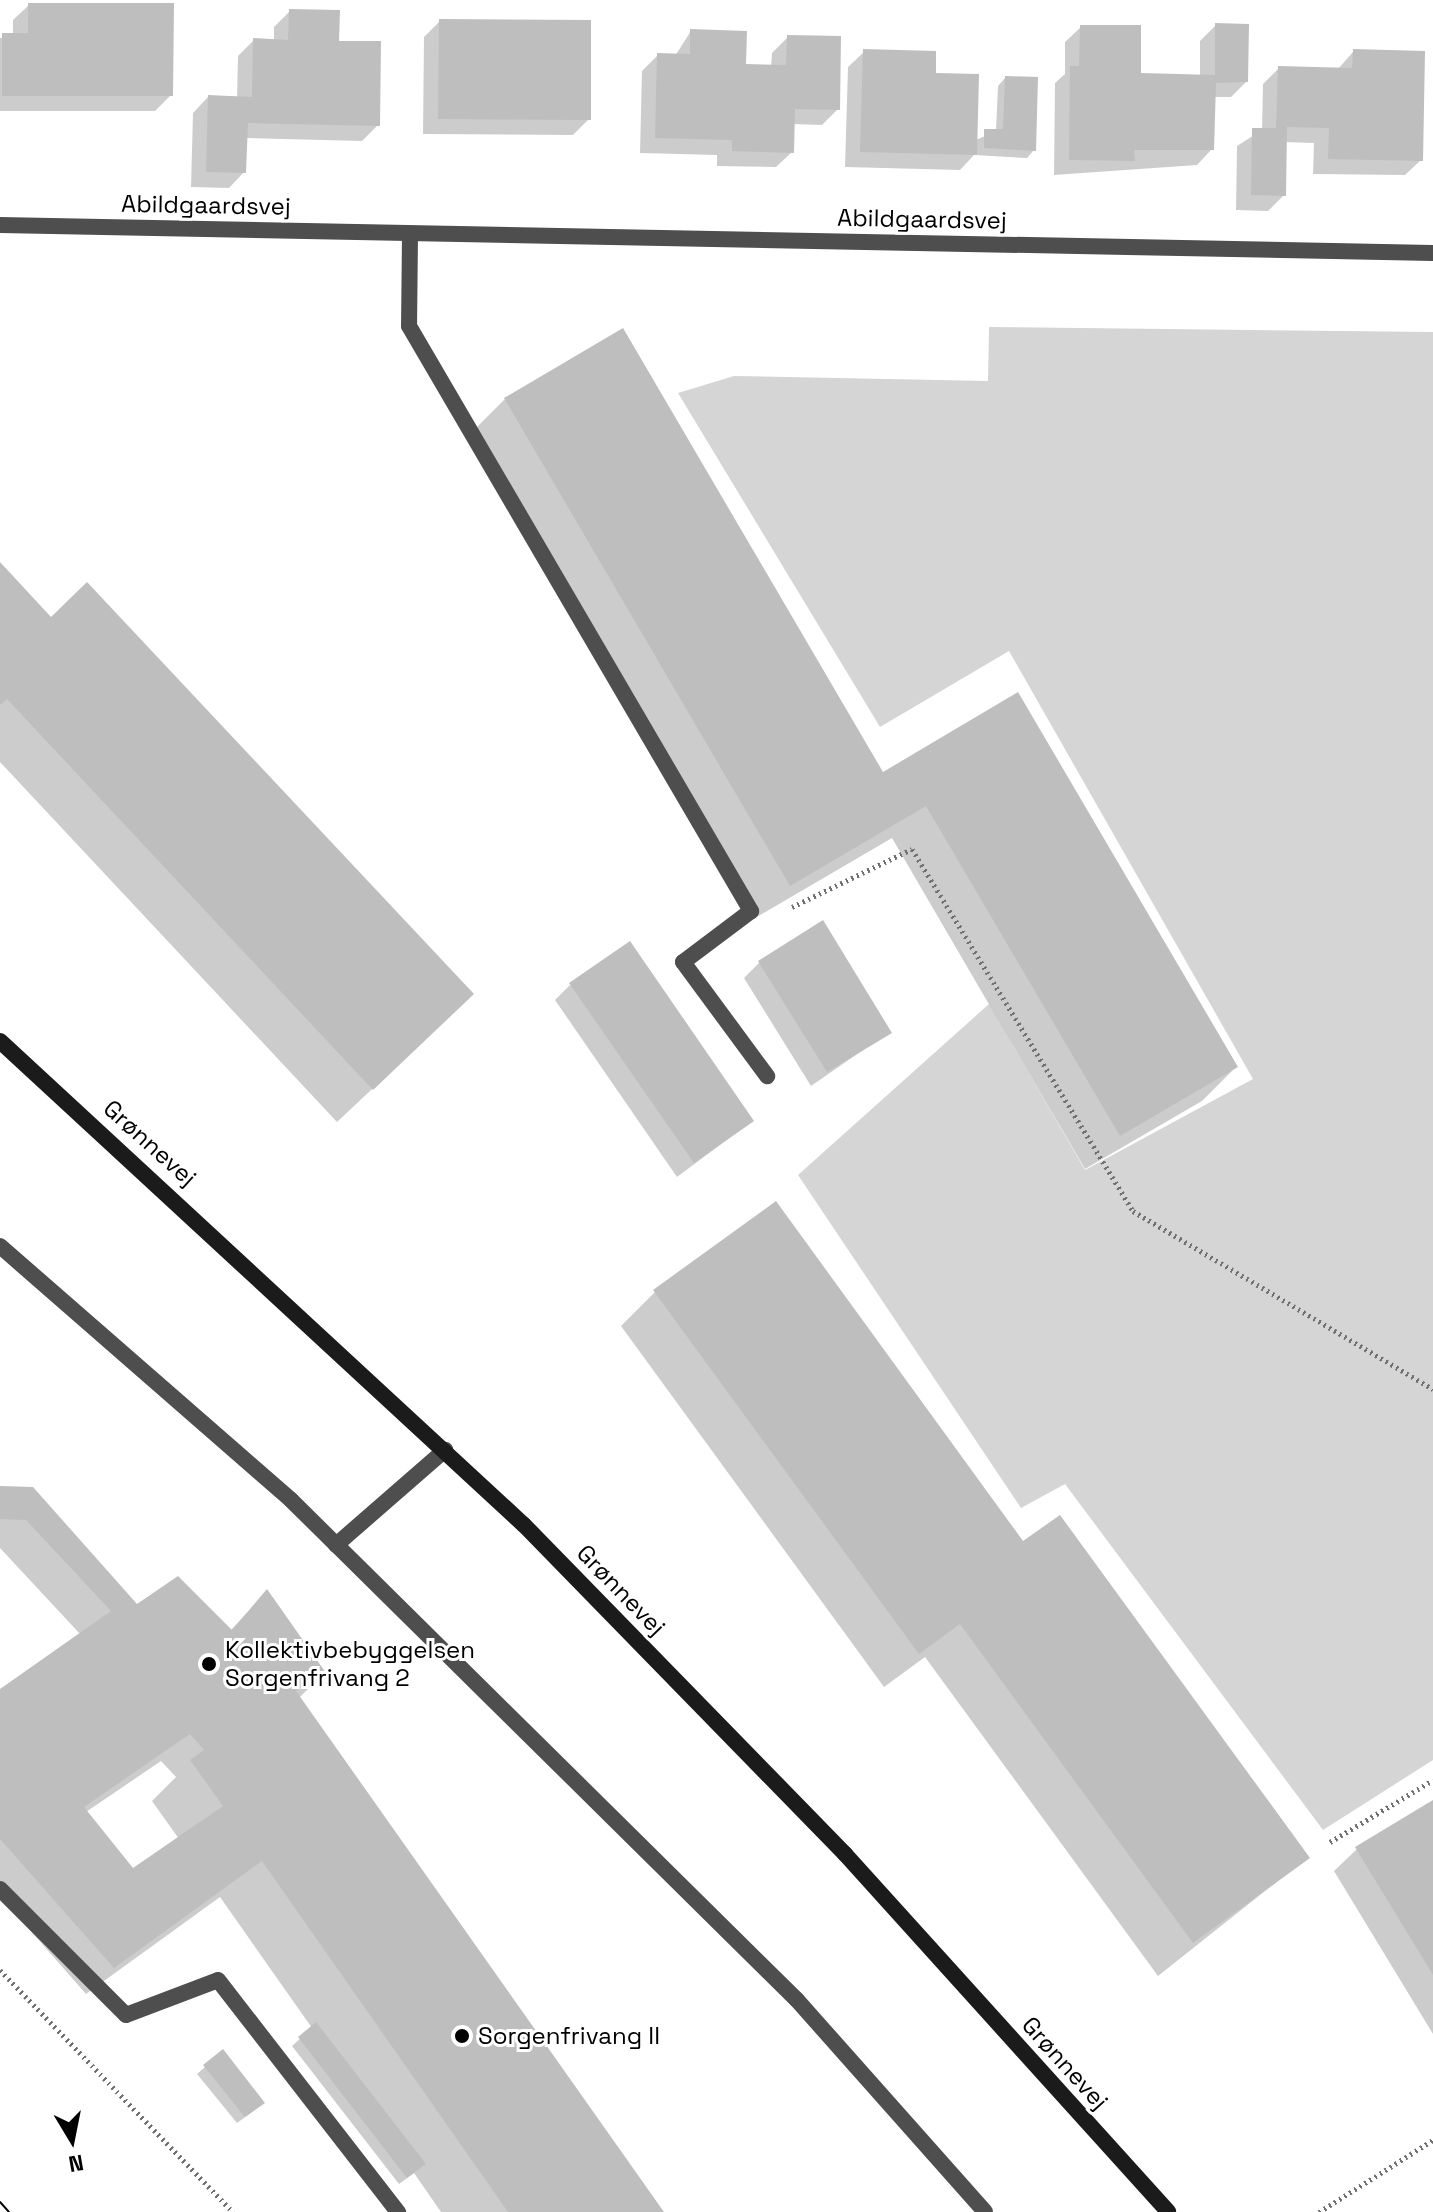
<!DOCTYPE html>
<html>
<head>
<meta charset="utf-8">
<style>
  body { margin:0 }
  #map { position:relative; width:1433px; height:2212px; overflow:hidden; background:#fff; font-family:"Space Grotesk",sans-serif }
  div>[style] { position:absolute }
  .green>* { inset:0; background:#d5d5d5 }
  .shadow>* { inset:0; background:#0003 }
  .building>* { inset:0; background:#bebebe }
  .path>* { height:5px; margin-top:-2.5px; transform-origin:0; background:repeating-linear-gradient(90deg,#707070 0 2px,transparent 0 6px) }
  .lane>* { height:16px; margin:-8px; padding:0 8px; transform-origin:8px; border-radius:8px; background:#4e4e4e }
  .street>* { height:16px; margin:-8px; padding:0 8px; transform-origin:8px; border-radius:8px; background:#4e4e4e }
  .secondary>* { height:16px; margin:-8px; padding:0 8px; transform-origin:8px; border-radius:8px; background:#1b1b1b }
  .tram>* { height:2px; margin:-1px; padding:0 1px; transform-origin:1px; border-radius:1px; background:#000 }
  .dots>* { width:22px; height:22px; translate:-50% -50%; box-sizing:border-box; border:4px solid #fff; border-radius:50% }
  span { translate:-50% -50%; white-space:nowrap; text-align:center; line-height:1.15; -webkit-text-stroke:6px #fff; paint-order:stroke }
  .street-label { font-size:24px; color:#000 }
  .poi-label { font-size:24px; color:#000 }
  .left { translate:0 -50%; text-align:left }
  .north { position:absolute; left:32px; top:2100px; width:80px; height:80px; -webkit-text-stroke:6px #fff; paint-order:stroke; rotate:170deg; font-size:22px; font-weight:700; line-height:32px; text-align:center; color:#000 }
  .north::after { content:''; display:block; margin:auto; width:28px; height:36px; background:#000; clip-path:polygon(50% 0,100% 100%,50% 72%,0 100%) }
</style>
</head>
<body>
<div id="map">
  <div class="green">
    <i style="clip-path:polygon(989px 327px,1433px 332px,1433px 1760px,1323px 1830px,1065px 1484px,1021px 1508px,798px 1175px,989px 1004px,1085px 1170px,1253px 1079px,1009px 651px,880px 727px,678px 393px,734px 376px,988px 381px)"></i>
  </div>
  <div class="shadow">
    <i style="clip-path:polygon(29px 5px,171px 95px,155px 111px,0 111px,0 38px,13px 35px,13px 20px)"></i>
    <i style="clip-path:polygon(290px 11px,337px 43px,378px 125px,362px 141px,245px 138px,244px 172px,229px 188px,191px 187px,193px 113px,208px 97px,237px 98px,238px 56px,254px 40px,274px 41px,274px 27px)"></i>
    <i style="clip-path:polygon(440px 21px,589px 119px,573px 135px,423px 134px,424px 37px)"></i>
    <i style="clip-path:polygon(1216px 25px,1246px 82px,1231px 97px,1213px 97px,1212px 149px,1197px 165px,1054px 175px,1055px 83px,1065px 74px,1065px 42px,1081px 27px,1139px 75px,1200px 77px,1200px 41px)"></i>
    <i style="clip-path:polygon(691px 31px,744px 66px,771px 67px,772px 53px,788px 37px,838px 109px,822px 125px,792px 124px,792px 152px,776px 167px,717px 166px,717px 155px,640px 153px,642px 71px,658px 55px,675px 56px)"></i>
    <i style="clip-path:polygon(864px 52px,934px 74px,976px 140px,996px 131px,998px 86px,1005px 78px,1034px 150px,1027px 158px,974px 155px,960px 170px,845px 167px,848px 67px)"></i>
    <i style="clip-path:polygon(1353px 52px,1421px 160px,1405px 175px,1313px 174px,1314px 143px,1285px 142px,1284px 195px,1268px 211px,1236px 210px,1237px 146px,1262px 130px,1263px 84px,1279px 68px,1338px 69px)"></i>
    <i style="clip-path:polygon(505px 399px,882px 775px,1018px 695px,1236px 1067px,1202px 1101px,1085px 1169px,892px 838px,755px 918px,471px 433px)"></i>
    <i style="clip-path:polygon(0 565px,437px 1028px,337px 1122px,0 762px)"></i>
    <i style="clip-path:polygon(760px 962px,889px 1032px,811px 1086px,744px 978px)"></i>
    <i style="clip-path:polygon(570px 985px,752px 1121px,677px 1177px,555px 1000px)"></i>
    <i style="clip-path:polygon(655px 1292px,1023px 1544px,1308px 1857px,1158px 1976px,925px 1657px,884px 1687px,621px 1326px)"></i>
    <i style="clip-path:polygon(evenodd,0 1488px,137px 1607px,230px 1631px,267px 1592px,324px 1673px,299px 1698px,662px 2212px,441px 2212px,414px 2173px,399px 2184px,292px 2046px,312px 2028px,220px 1897px,86px 1994px,0 1896px,0 1692px,81px 1635px,0 1548px,0 1488px,161px 1761px,176px 1777px,152px 1801px,179px 1839px,132px 1871px,86px 1812px,161px 1761px)"></i>
    <i style="clip-path:polygon(1433px 1803px,1433px 2034px,1334px 1871px,1357px 1849px)"></i>
    <i style="clip-path:polygon(205px 2067px,255px 2110px,237px 2123px,197px 2074px)"></i>
  </div>
  <div class="building">
    <i style="clip-path:polygon(28px 3px,174px 3px,173px 96px,2px 96px,2px 33px,28px 33px)"></i>
    <i style="clip-path:polygon(289px 9px,340px 10px,339px 41px,381px 41px,380px 126px,248px 123px,246px 173px,206px 172px,208px 95px,252px 97px,253px 38px,288px 40px)"></i>
    <i style="clip-path:polygon(439px 19px,591px 20px,591px 120px,438px 119px)"></i>
    <i style="clip-path:polygon(1215px 23px,1249px 24px,1248px 82px,1216px 83px,1214px 150px,1134px 150px,1135px 161px,1069px 160px,1070px 66px,1079px 66px,1080px 25px,1141px 25px,1141px 73px,1215px 75px)"></i>
    <i style="clip-path:polygon(690px 29px,747px 31px,746px 64px,786px 65px,787px 35px,841px 36px,840px 110px,795px 109px,794px 153px,732px 151px,732px 140px,655px 138px,657px 53px,690px 54px)"></i>
    <i style="clip-path:polygon(863px 49px,936px 51px,936px 73px,979px 74px,977px 155px,860px 152px)"></i>
    <i style="clip-path:polygon(1353px 49px,1425px 51px,1423px 161px,1328px 159px,1329px 128px,1287px 127px,1286px 196px,1251px 195px,1252px 128px,1276px 128px,1278px 66px,1352px 68px)"></i>
    <i style="clip-path:polygon(1005px 76px,1038px 77px,1036px 151px,984px 148px,984px 129px,1003px 129px)"></i>
    <i style="clip-path:polygon(623px 328px,883px 772px,1018px 692px,1238px 1067px,1120px 1136px,926px 806px,790px 886px,504px 398px)"></i>
    <i style="clip-path:polygon(0 562px,51px 617px,87px 582px,474px 994px,373px 1090px,7px 699px,0 705px)"></i>
    <i style="clip-path:polygon(823px 920px,892px 1033px,827px 1072px,758px 961px)"></i>
    <i style="clip-path:polygon(630px 941px,754px 1121px,694px 1163px,569px 983px)"></i>
    <i style="clip-path:polygon(776px 1201px,1023px 1541px,1060px 1515px,1310px 1858px,1193px 1943px,960px 1624px,919px 1654px,653px 1290px)"></i>
    <i style="clip-path:polygon(evenodd,0 1486px,33px 1487px,137px 1604px,178px 1576px,232px 1630px,267px 1589px,326px 1673px,296px 1691px,664px 2212px,508px 2212px,262px 1861px,114px 1968px,0 1839px,0 1689px,111px 1611px,26px 1520px,0 1519px,0 1486px,190px 1734px,204px 1750px,190px 1760px,223px 1806px,133px 1868px,84px 1807px,190px 1734px)"></i>
    <i style="clip-path:polygon(1433px 1800px,1433px 1975px,1355px 1847px)"></i>
    <i style="clip-path:polygon(316px 2022px,426px 2164px,407px 2178px,298px 2037px)"></i>
    <i style="clip-path:polygon(223px 2049px,265px 2103px,245px 2117px,203px 2065px)"></i>
  </div>
  <div class="path">
    <i style="left:792px;top:907px;width:133px;rotate:-25.8deg"></i>
    <i style="left:912px;top:849px;width:424px;rotate:58.6deg"></i>
    <i style="left:1133px;top:1211px;width:349px;rotate:30.7deg"></i>
    <i style="left:1330px;top:1842px;width:120px;rotate:-31deg"></i>
    <i style="left:0;top:1970px;width:336px;rotate:46.1deg"></i>
    <i style="left:1319px;top:2212px;width:135px;rotate:-32.3deg"></i>
  </div>
  <div class="lane">
    <i style="left:0;top:1246px;width:386px;rotate:41.1deg"></i>
    <i style="left:291px;top:1500px;width:711px;rotate:44.66deg"></i>
    <i style="left:797px;top:2000px;width:283px;rotate:48.4deg"></i>
    <i style="left:336px;top:1545px;width:145px;rotate:-41.1deg"></i>
    <i style="left:0;top:1889px;width:178px;rotate:45deg"></i>
    <i style="left:126px;top:2015px;width:98px;rotate:-20.8deg"></i>
    <i style="left:218px;top:1980px;width:294px;rotate:52.2deg"></i>
  </div>
  <div class="street">
    <i style="left:0;top:225px;width:1433px;rotate:1.12deg"></i>
    <i style="left:410px;top:234px;width:92px;rotate:90.6deg"></i>
    <i style="left:409px;top:326px;width:678px;rotate:59.69deg"></i>
    <i style="left:751px;top:911px;width:85px;rotate:143.1deg"></i>
    <i style="left:683px;top:962px;width:142px;rotate:53.6deg"></i>
  </div>
  <div class="secondary">
    <i style="left:0;top:1041px;width:713px;rotate:42.73deg"></i>
    <i style="left:524px;top:1525px;width:460px;rotate:45.7deg"></i>
    <i style="left:845px;top:1854px;width:482px;rotate:47.9deg"></i>
  </div>
  <div class="tram">
    <i style="left:0;top:2202px;width:13px;rotate:48deg"></i>
  </div>
  <div class="dots">
    <i style="left:209px;top:1664px;background:#000"></i>
    <i style="left:462px;top:2036px;background:#000"></i>
  </div>
  <div class="street-label">
    <span style="left:206px;top:205px;rotate:1deg">Abildgaardsvej</span>
    <span style="left:922px;top:219px;rotate:1deg">Abildgaardsvej</span>
    <span style="left:150px;top:1143px;rotate:42deg">Grønnevej</span>
    <span style="left:621px;top:1590px;rotate:46deg">Grønnevej</span>
    <span style="left:1065px;top:2063px;rotate:48deg">Grønnevej</span>
  </div>
  <div class="poi-label">
    <span class="left" style="left:225px;top:1664px">Kollektivbebyggelsen<br>Sorgenfrivang 2</span>
    <span class="left" style="left:478px;top:2036px">Sorgenfrivang II</span>
  </div>
  <div class="north">N</div>
</div>
</body>
</html>
